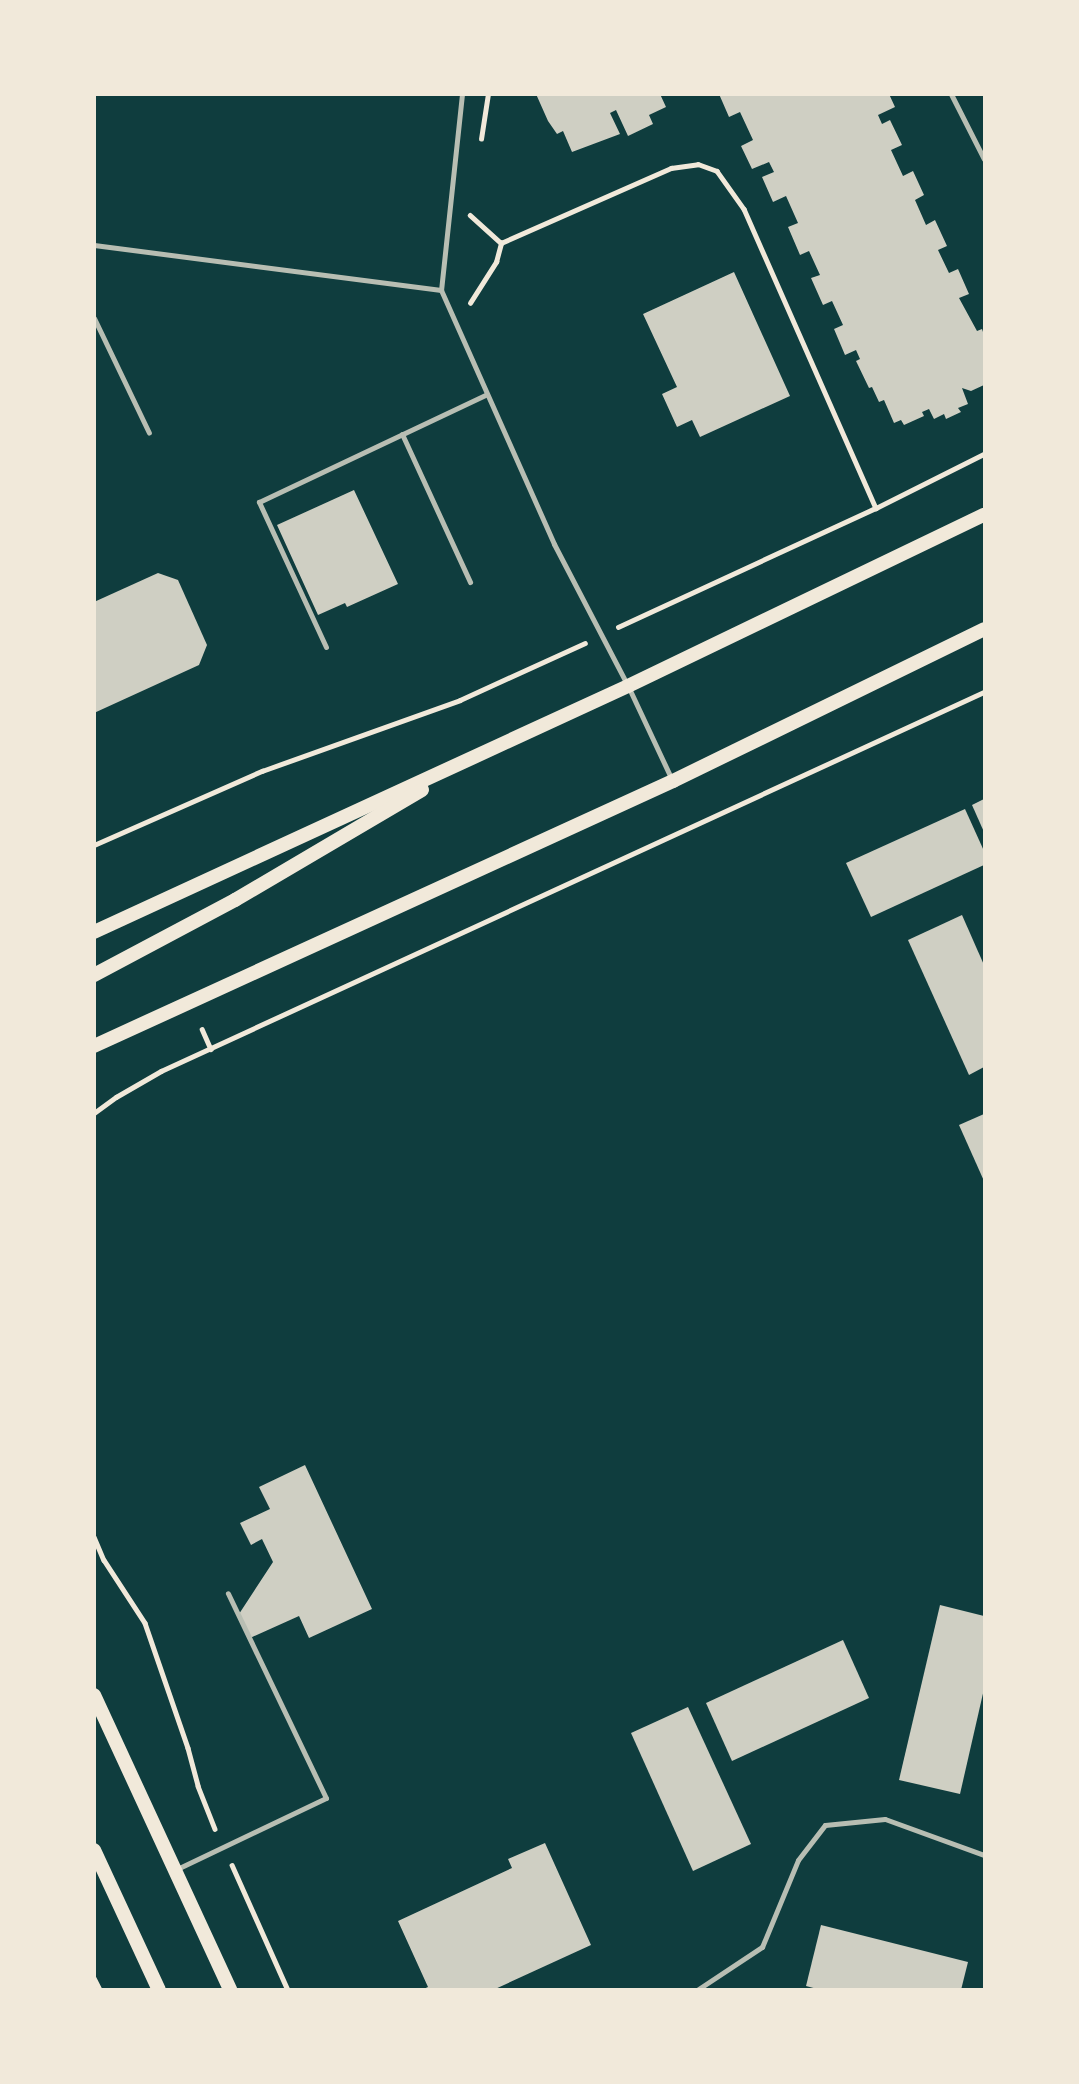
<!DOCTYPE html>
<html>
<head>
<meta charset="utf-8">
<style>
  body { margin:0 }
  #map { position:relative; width:1079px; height:2084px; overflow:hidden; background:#0f3d3e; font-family:Barlow,sans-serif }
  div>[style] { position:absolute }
  .building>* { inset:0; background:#cfcfc3 }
  .path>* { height:4.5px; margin:-2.25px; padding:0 2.25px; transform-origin:2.25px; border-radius:2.25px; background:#f1e9da }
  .service>* { height:5px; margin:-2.5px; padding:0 2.5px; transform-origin:2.5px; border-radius:2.5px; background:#b8beb3 }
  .secondary>* { height:14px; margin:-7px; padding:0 7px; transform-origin:7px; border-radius:7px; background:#f1e9da }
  span { translate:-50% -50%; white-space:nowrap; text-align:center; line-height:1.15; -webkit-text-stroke:5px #f1e9da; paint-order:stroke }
  .frame { position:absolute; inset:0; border:96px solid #f1e9da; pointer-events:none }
</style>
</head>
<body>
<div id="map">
  <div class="building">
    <i style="clip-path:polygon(536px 94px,660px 94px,666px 107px,649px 115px,653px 124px,628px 136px,616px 110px,610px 113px,620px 134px,572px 152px,563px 131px,557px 134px,548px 121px)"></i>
    <i style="clip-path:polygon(719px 94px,889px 94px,895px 107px,878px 115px,882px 124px,890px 120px,902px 145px,891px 150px,903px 176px,913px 171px,924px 195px,915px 200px,926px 225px,935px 220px,947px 246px,938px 250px,949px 273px,958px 269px,969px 294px,959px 298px,977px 331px,982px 329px,984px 335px,984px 385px,971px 391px,962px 388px,968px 404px,958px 408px,961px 412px,946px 419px,944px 414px,934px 419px,929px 409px,922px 412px,924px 416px,904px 425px,901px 420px,894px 423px,884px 400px,879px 402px,872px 387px,869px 388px,856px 361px,860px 359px,856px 350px,845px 355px,834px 329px,843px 325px,832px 301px,823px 305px,811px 278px,820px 275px,809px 251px,800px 255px,788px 227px,798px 223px,786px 196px,773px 202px,762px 177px,774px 172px,769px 162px,752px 169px,741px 146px,753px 140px,740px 112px,729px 117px)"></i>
    <i style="clip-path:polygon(734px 272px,790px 396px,700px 437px,692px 420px,677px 427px,662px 394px,677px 387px,643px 314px)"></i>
    <i style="clip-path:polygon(354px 490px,398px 584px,347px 607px,345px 603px,318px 615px,277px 525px)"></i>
    <i style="clip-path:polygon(158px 573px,178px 580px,207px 645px,199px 665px,94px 713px,94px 602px)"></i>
    <i style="clip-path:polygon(984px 799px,984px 832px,972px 805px)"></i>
    <i style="clip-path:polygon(965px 809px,984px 851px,984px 865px,871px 917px,846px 863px)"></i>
    <i style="clip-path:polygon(962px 915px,984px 965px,984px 1067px,969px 1075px,908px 940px)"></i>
    <i style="clip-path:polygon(984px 1114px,984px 1181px,959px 1125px)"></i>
    <i style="clip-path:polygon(305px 1465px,372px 1609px,309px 1638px,299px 1616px,250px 1638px,239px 1614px,273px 1562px,262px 1539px,251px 1545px,240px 1523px,270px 1509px,259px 1487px)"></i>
    <i style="clip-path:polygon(940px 1605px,984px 1616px,984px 1689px,960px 1794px,899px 1780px)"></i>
    <i style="clip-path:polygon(843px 1640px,869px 1698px,732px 1761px,706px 1703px)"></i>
    <i style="clip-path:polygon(688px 1707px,751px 1844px,693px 1871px,631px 1733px)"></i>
    <i style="clip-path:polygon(545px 1843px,591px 1945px,493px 1990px,421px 1990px,428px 1987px,398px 1921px,512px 1868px,508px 1859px)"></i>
    <i style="clip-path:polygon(821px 1925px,968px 1962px,961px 1990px,821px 1990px,806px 1986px)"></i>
  </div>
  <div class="path">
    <i style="left:481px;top:139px;width:46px;rotate:-81.2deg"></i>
    <i style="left:470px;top:215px;width:42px;rotate:42.1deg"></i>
    <i style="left:501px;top:243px;width:186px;rotate:-23.8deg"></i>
    <i style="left:671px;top:168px;width:27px;rotate:-8deg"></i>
    <i style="left:698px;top:164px;width:20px;rotate:20deg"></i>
    <i style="left:717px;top:171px;width:47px;rotate:54.6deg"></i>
    <i style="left:744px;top:209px;width:327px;rotate:66.2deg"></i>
    <i style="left:470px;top:303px;width:49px;rotate:-57.6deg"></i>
    <i style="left:496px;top:262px;width:20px;rotate:-75deg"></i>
    <i style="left:618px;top:627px;width:284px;rotate:-24.8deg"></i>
    <i style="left:876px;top:508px;width:121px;rotate:-26.6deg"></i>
    <i style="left:94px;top:845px;width:184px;rotate:-23.8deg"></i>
    <i style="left:262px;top:771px;width:210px;rotate:-19.7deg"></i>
    <i style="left:460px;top:700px;width:137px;rotate:-24.5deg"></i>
    <i style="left:202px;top:1029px;width:22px;rotate:66deg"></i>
    <i style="left:94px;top:1113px;width:27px;rotate:-36deg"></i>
    <i style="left:116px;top:1097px;width:52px;rotate:-30deg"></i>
    <i style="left:161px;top:1071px;width:906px;rotate:-24.73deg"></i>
    <i style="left:94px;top:1537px;width:25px;rotate:67deg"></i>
    <i style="left:104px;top:1560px;width:75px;rotate:56.9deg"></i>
    <i style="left:145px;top:1623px;width:132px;rotate:71deg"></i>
    <i style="left:188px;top:1748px;width:39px;rotate:75deg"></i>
    <i style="left:198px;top:1786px;width:46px;rotate:68.4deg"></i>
    <i style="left:232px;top:1865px;width:137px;rotate:65.9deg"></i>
    <i style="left:94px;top:1978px;width:13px;rotate:63deg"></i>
  </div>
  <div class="service">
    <i style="left:462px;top:94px;width:197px;rotate:96.1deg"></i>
    <i style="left:441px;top:290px;width:278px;rotate:66deg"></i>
    <i style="left:554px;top:544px;width:160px;rotate:62.5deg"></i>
    <i style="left:628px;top:686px;width:104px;rotate:64.9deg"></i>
    <i style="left:951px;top:94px;width:73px;rotate:63.1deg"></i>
    <i style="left:94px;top:245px;width:350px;rotate:7.4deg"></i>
    <i style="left:94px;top:318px;width:127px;rotate:64.4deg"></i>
    <i style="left:402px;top:434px;width:163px;rotate:65.3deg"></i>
    <i style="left:326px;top:647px;width:160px;rotate:-114.8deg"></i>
    <i style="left:259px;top:502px;width:252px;rotate:-25.3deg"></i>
    <i style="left:177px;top:1869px;width:165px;rotate:-25.5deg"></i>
    <i style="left:326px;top:1798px;width:227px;rotate:-115.6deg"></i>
    <i style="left:697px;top:1990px;width:78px;rotate:-33.5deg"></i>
    <i style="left:762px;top:1947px;width:94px;rotate:-67.5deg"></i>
    <i style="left:798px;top:1860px;width:44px;rotate:-52.4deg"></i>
    <i style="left:825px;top:1825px;width:60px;rotate:-5.7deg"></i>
    <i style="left:885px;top:1819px;width:105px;rotate:20deg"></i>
  </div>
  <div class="secondary">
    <i style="left:94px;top:932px;width:588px;rotate:-24.73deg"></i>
    <i style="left:628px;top:686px;width:395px;rotate:-25.7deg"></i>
    <i style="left:94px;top:975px;width:160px;rotate:-28deg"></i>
    <i style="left:235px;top:900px;width:217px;rotate:-30.5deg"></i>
    <i style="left:94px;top:1046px;width:637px;rotate:-24.59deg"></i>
    <i style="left:673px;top:781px;width:346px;rotate:-26deg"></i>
    <i style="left:94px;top:1695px;width:325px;rotate:65.2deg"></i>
    <i style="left:94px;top:1850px;width:154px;rotate:65.1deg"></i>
  </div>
  <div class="frame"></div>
</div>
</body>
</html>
